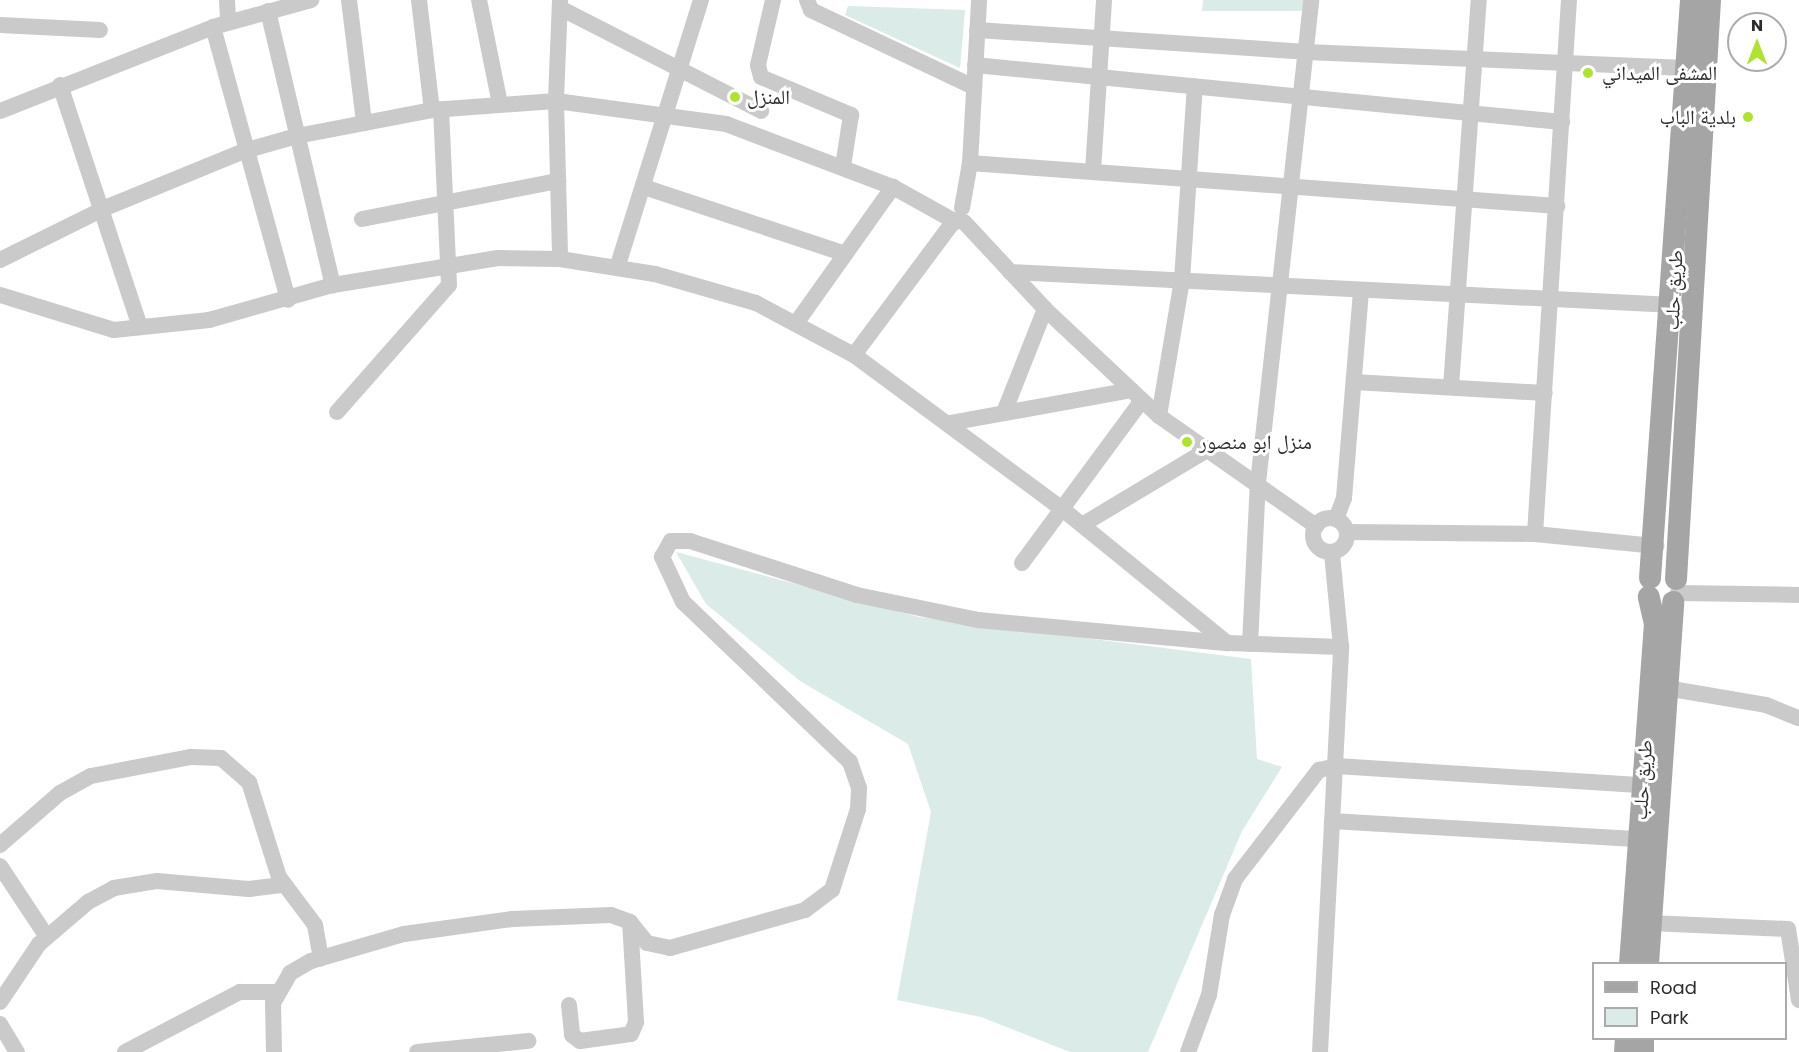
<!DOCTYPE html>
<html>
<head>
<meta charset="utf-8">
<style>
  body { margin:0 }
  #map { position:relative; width:1799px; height:1052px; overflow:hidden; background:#fff; font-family:Poppins,"Noto Naskh Arabic",sans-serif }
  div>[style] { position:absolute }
  .green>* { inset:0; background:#daebe8 }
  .minor>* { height:16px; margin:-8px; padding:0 8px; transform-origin:8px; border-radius:8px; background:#cacaca }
  .minor>.ring { margin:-8px; padding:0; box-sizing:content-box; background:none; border:16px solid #cacaca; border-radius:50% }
  .major>* { height:22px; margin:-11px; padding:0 11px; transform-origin:11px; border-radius:11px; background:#a5a5a5 }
  .dots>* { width:16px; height:16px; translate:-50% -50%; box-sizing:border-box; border:3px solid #fff; border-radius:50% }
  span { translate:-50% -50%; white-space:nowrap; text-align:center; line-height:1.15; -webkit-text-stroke:6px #fff; paint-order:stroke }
  .poi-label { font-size:20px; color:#2d2d2d }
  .left { translate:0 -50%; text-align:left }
  .right { translate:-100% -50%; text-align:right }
  .street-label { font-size:20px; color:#2d2d2d }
  .legend { position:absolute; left:1592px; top:962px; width:195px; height:78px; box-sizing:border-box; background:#fff; border:2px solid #ababab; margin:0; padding:8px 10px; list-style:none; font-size:18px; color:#2d2d2d }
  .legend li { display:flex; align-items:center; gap:12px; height:30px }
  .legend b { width:30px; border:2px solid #ababab }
  .north { position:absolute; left:1727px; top:12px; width:60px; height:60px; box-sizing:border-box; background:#fff; border:2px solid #ababab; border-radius:50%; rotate:0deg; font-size:16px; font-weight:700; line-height:24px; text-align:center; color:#2d2d2d }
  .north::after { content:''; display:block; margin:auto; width:21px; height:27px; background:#aee330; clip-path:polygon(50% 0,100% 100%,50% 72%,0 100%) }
</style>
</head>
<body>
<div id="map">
  <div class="green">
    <i style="clip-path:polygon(1203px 0,1303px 0,1303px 11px,1202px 11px)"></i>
    <i style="clip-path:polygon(848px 6px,965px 10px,960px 68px,845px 15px)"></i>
    <i style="clip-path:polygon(676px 552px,919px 617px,1251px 659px,1257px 759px,1282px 767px,1242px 831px,1148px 1052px,1070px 1052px,981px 1017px,897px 1000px,931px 812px,908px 744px,800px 681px,706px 604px)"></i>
  </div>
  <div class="minor">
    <i style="left:227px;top:0;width:22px;rotate:87deg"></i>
    <i style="left:349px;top:0;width:124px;rotate:83deg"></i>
    <i style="left:419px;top:0;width:111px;rotate:83.3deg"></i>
    <i style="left:479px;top:0;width:106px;rotate:78.6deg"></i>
    <i style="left:560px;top:0;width:101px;rotate:92.3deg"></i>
    <i style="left:556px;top:101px;width:158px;rotate:88.5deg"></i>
    <i style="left:773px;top:0;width:67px;rotate:103deg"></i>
    <i style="left:758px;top:65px;width:12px;rotate:76deg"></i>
    <i style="left:761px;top:77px;width:98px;rotate:22.9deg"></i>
    <i style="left:851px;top:115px;width:52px;rotate:98.9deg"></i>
    <i style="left:807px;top:0;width:11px;rotate:68deg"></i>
    <i style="left:811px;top:10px;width:180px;rotate:25.3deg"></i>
    <i style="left:560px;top:8px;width:226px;rotate:27.1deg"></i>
    <i style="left:268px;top:11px;width:282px;rotate:76.7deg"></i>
    <i style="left:0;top:25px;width:100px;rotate:2.9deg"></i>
    <i style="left:213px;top:27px;width:283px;rotate:74.6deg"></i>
    <i style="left:977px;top:30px;width:330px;rotate:3.8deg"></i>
    <i style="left:1306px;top:52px;width:380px;rotate:2.4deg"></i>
    <i style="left:975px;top:65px;width:590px;rotate:5.55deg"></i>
    <i style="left:60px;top:85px;width:255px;rotate:71.7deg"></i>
    <i style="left:0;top:111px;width:229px;rotate:-21.5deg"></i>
    <i style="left:213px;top:27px;width:102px;rotate:-15.4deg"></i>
    <i style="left:970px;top:163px;width:589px;rotate:4.19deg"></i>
    <i style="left:1093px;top:171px;width:171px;rotate:-86.3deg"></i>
    <i style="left:644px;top:187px;width:212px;rotate:18.4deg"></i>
    <i style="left:962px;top:208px;width:46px;rotate:-79.9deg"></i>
    <i style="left:970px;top:163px;width:163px;rotate:-86.8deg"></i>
    <i style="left:362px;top:219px;width:200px;rotate:-11deg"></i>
    <i style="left:964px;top:222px;width:119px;rotate:47deg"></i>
    <i style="left:1045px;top:309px;width:156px;rotate:43.2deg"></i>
    <i style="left:1159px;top:416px;width:192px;rotate:35deg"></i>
    <i style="left:0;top:260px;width:117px;rotate:-26.3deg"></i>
    <i style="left:105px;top:208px;width:150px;rotate:-22.3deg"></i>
    <i style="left:244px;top:151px;width:55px;rotate:-15.8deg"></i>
    <i style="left:297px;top:136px;width:137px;rotate:-10.9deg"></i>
    <i style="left:432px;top:110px;width:124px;rotate:-4.2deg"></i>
    <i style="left:556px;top:101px;width:172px;rotate:7.7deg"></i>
    <i style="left:726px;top:124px;width:178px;rotate:20.7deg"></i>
    <i style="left:893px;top:187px;width:72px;rotate:29.1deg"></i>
    <i style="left:617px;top:268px;width:281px;rotate:-72.6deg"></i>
    <i style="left:1010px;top:272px;width:664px;rotate:2.85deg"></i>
    <i style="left:0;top:295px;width:119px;rotate:17.1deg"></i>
    <i style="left:114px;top:330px;width:96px;rotate:-6deg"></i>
    <i style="left:209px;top:320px;width:129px;rotate:-15.8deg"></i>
    <i style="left:333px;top:285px;width:167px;rotate:-9.3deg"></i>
    <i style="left:498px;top:258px;width:62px;rotate:0.9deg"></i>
    <i style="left:560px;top:259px;width:96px;rotate:9deg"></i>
    <i style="left:655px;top:274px;width:105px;rotate:16deg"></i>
    <i style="left:756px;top:303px;width:111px;rotate:28deg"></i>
    <i style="left:854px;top:355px;width:264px;rotate:36.5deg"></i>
    <i style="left:1066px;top:512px;width:208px;rotate:39.1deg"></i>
    <i style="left:797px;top:322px;width:166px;rotate:-54.6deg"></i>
    <i style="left:854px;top:355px;width:167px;rotate:-53.3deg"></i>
    <i style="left:1354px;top:382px;width:191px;rotate:3.3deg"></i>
    <i style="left:1451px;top:387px;width:388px;rotate:-85.9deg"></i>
    <i style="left:1005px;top:410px;width:109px;rotate:-68.4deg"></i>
    <i style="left:337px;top:412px;width:169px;rotate:-48.6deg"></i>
    <i style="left:449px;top:285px;width:176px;rotate:-92.6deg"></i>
    <i style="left:1159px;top:416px;width:138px;rotate:-80.4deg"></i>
    <i style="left:1182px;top:280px;width:194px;rotate:-86.2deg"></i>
    <i style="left:950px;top:423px;width:184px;rotate:-10.3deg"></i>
    <i class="ring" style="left:1313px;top:518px;width:18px;height:18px"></i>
    <i style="left:1336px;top:519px;width:22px;rotate:-69deg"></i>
    <i style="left:1344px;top:498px;width:208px;rotate:-85.3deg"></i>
    <i style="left:1082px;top:525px;width:146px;rotate:-31deg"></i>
    <i style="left:1347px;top:532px;width:188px;rotate:0.6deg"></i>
    <i style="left:1535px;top:534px;width:122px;rotate:5.7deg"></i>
    <i style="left:1535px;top:534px;width:535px;rotate:-86.36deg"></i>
    <i style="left:1022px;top:563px;width:202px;rotate:-53.6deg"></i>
    <i style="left:1678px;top:593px;width:121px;rotate:0.9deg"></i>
    <i style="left:1250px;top:644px;width:161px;rotate:-87.2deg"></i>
    <i style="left:1258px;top:483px;width:486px;rotate:-83.7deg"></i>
    <i style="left:1666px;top:688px;width:101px;rotate:9.6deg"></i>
    <i style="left:1766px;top:705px;width:35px;rotate:22deg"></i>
    <i style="left:1332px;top:821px;width:308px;rotate:3.4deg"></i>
    <i style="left:0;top:845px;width:79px;rotate:-40.9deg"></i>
    <i style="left:60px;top:793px;width:35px;rotate:-29deg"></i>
    <i style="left:91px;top:776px;width:102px;rotate:-10.8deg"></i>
    <i style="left:191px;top:757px;width:30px;rotate:2deg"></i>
    <i style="left:221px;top:758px;width:37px;rotate:41deg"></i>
    <i style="left:249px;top:782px;width:100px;rotate:72.5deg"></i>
    <i style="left:279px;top:877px;width:60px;rotate:53.1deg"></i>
    <i style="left:315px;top:925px;width:34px;rotate:80deg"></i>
    <i style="left:0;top:866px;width:85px;rotate:56.5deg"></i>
    <i style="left:1650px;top:923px;width:138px;rotate:2.5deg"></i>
    <i style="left:1788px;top:929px;width:72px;rotate:81.2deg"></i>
    <i style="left:0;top:1002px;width:70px;rotate:-56.1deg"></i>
    <i style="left:39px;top:944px;width:65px;rotate:-40.6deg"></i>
    <i style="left:88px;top:902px;width:30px;rotate:-28deg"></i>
    <i style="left:114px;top:888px;width:44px;rotate:-9.2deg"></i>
    <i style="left:157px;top:881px;width:92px;rotate:5deg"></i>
    <i style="left:249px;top:889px;width:34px;rotate:-7deg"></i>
    <i style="left:569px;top:1005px;width:30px;rotate:84deg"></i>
    <i style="left:572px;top:1035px;width:10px;rotate:37deg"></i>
    <i style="left:580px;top:1041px;width:51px;rotate:-7.8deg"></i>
    <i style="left:631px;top:1034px;width:13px;rotate:-67deg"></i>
    <i style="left:636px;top:1022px;width:100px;rotate:-93.4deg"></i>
    <i style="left:0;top:1024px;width:33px;rotate:59deg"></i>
    <i style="left:125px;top:1052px;width:130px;rotate:-27.6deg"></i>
    <i style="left:240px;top:992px;width:37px"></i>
    <i style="left:274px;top:1052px;width:49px;rotate:-91.2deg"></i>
    <i style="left:273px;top:1003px;width:34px;rotate:-60deg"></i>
    <i style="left:290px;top:973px;width:24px;rotate:-30deg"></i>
    <i style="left:311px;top:961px;width:97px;rotate:-16.2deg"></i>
    <i style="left:404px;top:934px;width:109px;rotate:-7.9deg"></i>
    <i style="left:512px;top:919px;width:99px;rotate:-2.3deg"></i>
    <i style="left:611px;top:915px;width:20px;rotate:20deg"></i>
    <i style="left:630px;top:922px;width:27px;rotate:51deg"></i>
    <i style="left:647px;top:943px;width:24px;rotate:12deg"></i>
    <i style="left:670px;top:948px;width:140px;rotate:-15.7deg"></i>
    <i style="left:805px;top:910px;width:34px;rotate:-37deg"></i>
    <i style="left:832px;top:890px;width:85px;rotate:-72.2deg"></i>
    <i style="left:858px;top:809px;width:21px;rotate:-87deg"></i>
    <i style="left:859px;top:788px;width:28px;rotate:-109deg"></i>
    <i style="left:850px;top:762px;width:231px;rotate:-136.2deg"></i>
    <i style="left:683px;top:602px;width:50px;rotate:-115deg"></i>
    <i style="left:662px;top:557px;width:18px;rotate:-61deg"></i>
    <i style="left:671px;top:541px;width:19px"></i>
    <i style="left:690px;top:541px;width:176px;rotate:17.9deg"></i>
    <i style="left:857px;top:595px;width:124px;rotate:11.7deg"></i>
    <i style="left:978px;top:620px;width:251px;rotate:5.3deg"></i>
    <i style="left:1228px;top:643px;width:113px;rotate:2deg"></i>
    <i style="left:417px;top:1052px;width:112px;rotate:-5.7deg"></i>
    <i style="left:1188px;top:1052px;width:61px;rotate:-69.8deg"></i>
    <i style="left:1209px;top:995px;width:81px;rotate:-80.8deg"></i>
    <i style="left:1222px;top:915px;width:38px;rotate:-70deg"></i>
    <i style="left:1235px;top:879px;width:138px;rotate:-52.4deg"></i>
    <i style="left:1319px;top:770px;width:17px;rotate:-13deg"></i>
    <i style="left:1336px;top:766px;width:307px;rotate:3.6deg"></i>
    <i style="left:1320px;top:1052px;width:406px;rotate:-87deg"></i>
    <i style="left:1341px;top:647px;width:94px;rotate:-95.5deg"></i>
  </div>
  <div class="major">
    <i style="left:1650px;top:578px;width:579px;rotate:-85.94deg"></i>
    <i style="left:1676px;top:579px;width:580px;rotate:-86.64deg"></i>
    <i style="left:1630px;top:964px;width:341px;rotate:-85.8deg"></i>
    <i style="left:1655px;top:624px;width:28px;rotate:-103deg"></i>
    <i style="left:1648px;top:964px;width:363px;rotate:-86deg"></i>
    <i style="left:1625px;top:1052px;width:14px;rotate:-86deg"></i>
    <i style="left:1643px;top:1052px;width:14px;rotate:-90deg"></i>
  </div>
  <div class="dots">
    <i style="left:1588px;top:73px;background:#aee330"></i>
    <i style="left:735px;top:97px;background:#aee330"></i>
    <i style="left:1748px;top:117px;background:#aee330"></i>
    <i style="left:1187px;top:442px;background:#aee330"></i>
  </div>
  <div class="poi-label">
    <span class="left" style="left:1602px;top:73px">المشفى الميداني</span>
    <span class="left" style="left:747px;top:97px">المنزل</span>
    <span class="right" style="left:1736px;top:117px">بلدية الباب</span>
    <span class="left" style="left:1199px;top:442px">منزل ابو منصور</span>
  </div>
  <div class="street-label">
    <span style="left:1674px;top:290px;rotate:-87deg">طريق حلب</span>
    <span style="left:1643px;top:780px;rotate:-86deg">طريق حلب</span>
  </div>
  <ul class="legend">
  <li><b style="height:8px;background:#a5a5a5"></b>Road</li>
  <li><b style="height:16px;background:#daebe8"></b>Park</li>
  </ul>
  <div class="north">N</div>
</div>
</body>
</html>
